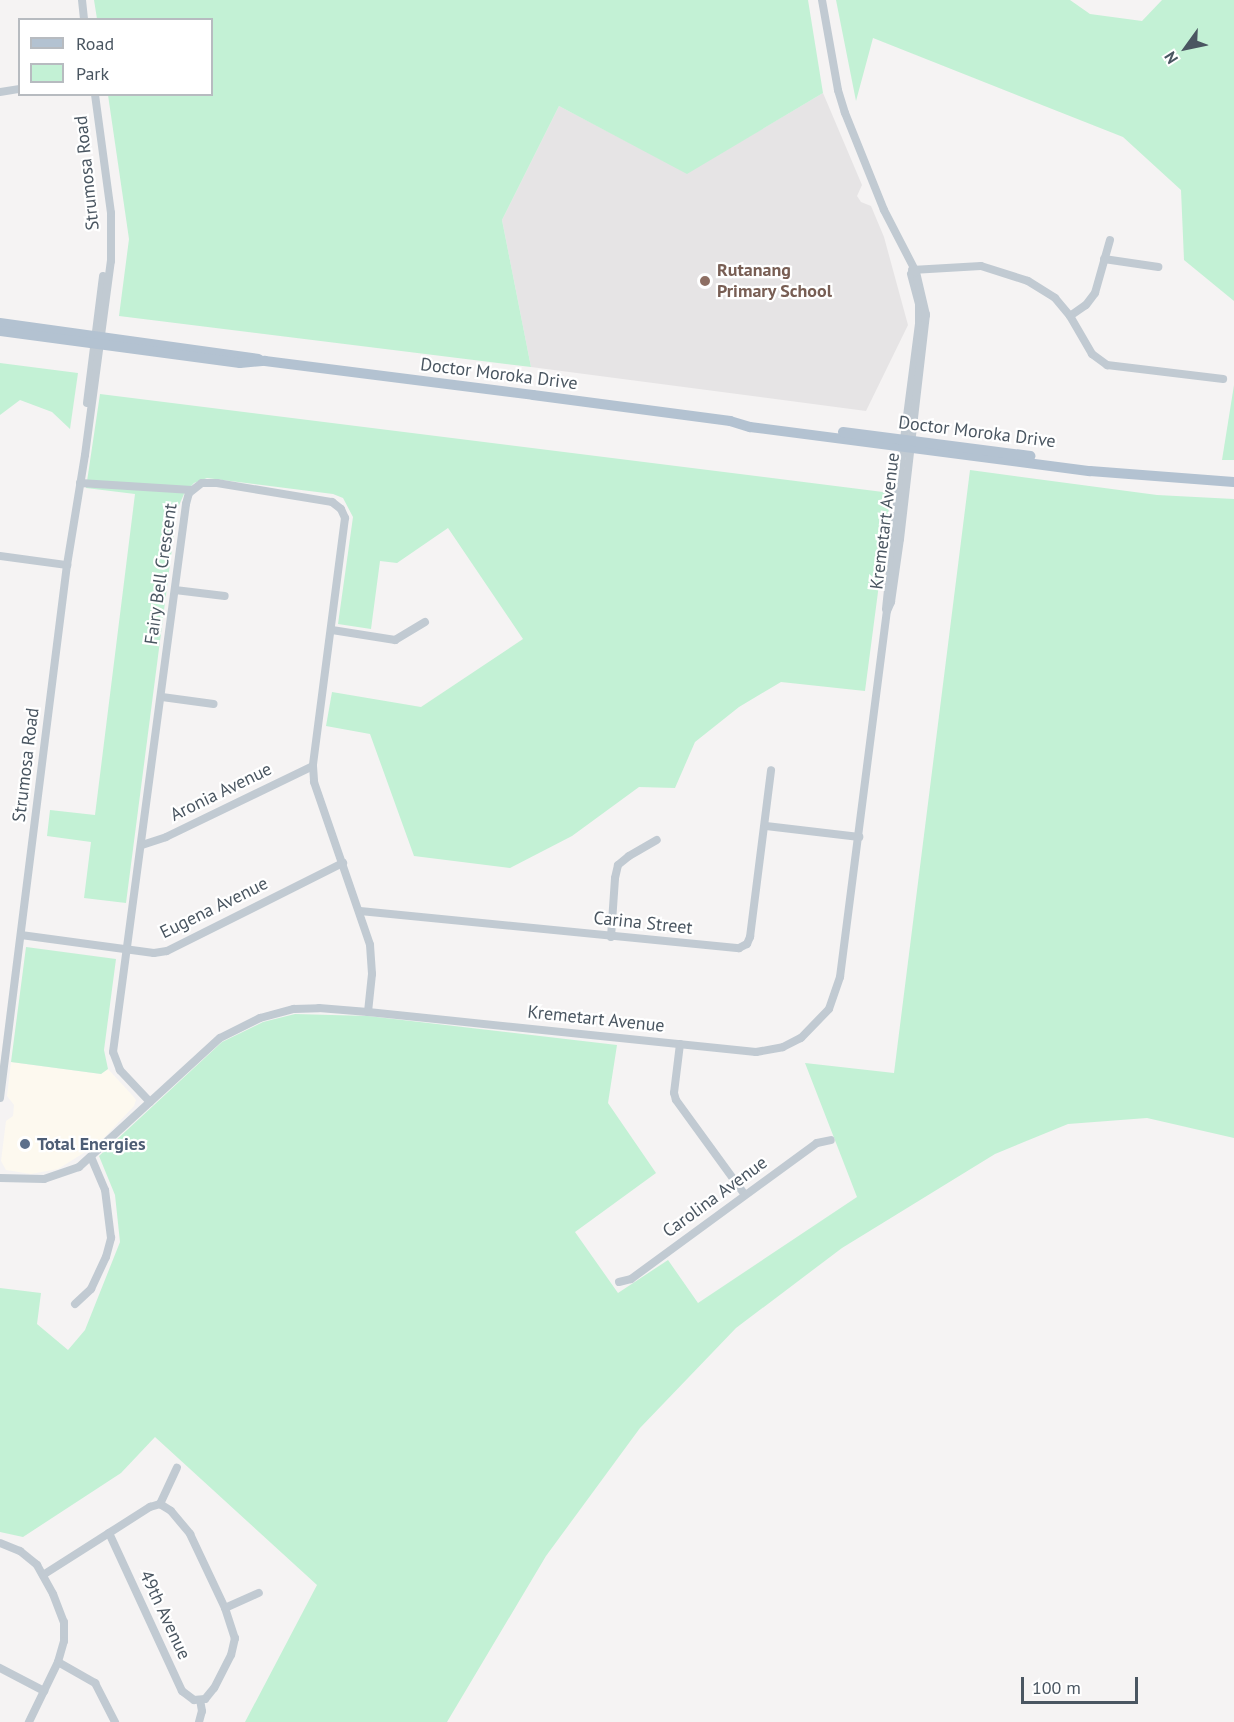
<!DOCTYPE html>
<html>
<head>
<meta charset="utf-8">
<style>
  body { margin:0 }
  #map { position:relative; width:1234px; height:1722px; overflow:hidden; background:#f5f3f3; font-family:"PT Sans",sans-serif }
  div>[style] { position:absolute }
  .commercial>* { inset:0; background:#fdf9ef }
  .education>* { inset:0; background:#e6e4e5 }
  .green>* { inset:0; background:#c3f1d5 }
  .minor>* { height:8px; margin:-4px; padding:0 4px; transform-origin:4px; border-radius:4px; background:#c1cad2 }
  .major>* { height:10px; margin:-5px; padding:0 5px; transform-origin:5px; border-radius:5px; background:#b3c2d1 }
  .dots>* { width:16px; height:16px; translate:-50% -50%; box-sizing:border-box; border:3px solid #fff; border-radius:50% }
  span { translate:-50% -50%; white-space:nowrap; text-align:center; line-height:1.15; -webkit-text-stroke:4.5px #fff; paint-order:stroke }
  .street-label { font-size:18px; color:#4a5661 }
  .education-label { font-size:18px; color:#785e54; font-weight:700 }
  .left { translate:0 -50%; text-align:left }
  .service-label { font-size:18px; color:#4e5e75; font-weight:700 }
  .legend { position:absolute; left:18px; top:18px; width:195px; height:78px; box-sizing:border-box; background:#fff; border:2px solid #b7bbc0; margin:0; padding:8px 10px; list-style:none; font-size:18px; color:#4a5661 }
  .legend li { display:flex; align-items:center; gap:12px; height:30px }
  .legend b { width:30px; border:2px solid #b7bbc0 }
  .north { position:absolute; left:1156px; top:18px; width:60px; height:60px; -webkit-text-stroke:4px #fff; paint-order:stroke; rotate:237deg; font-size:16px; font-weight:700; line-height:24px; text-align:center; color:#4a5661 }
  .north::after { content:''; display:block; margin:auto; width:21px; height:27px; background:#4a5661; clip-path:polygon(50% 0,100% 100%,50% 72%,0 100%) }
  .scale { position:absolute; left:1021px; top:1677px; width:117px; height:27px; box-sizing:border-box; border:3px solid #4a5661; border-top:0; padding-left:8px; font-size:18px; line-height:21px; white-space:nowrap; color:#4a5661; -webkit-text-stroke:4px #fff; paint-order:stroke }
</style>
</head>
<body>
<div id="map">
  <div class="commercial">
    <i style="clip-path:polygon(11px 1062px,101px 1074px,108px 1069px,132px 1095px,136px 1100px,134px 1106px,98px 1144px,58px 1169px,31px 1174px,6px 1170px,1px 1161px,6px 1121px,13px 1116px,14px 1105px,7px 1096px)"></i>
  </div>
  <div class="education">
    <i style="clip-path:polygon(823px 93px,862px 185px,857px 196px,861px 202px,871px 206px,884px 237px,908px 325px,866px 411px,531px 367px,502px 220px,559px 106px,687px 173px)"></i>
  </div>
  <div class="green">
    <i style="clip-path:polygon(94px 0,808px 0,823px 93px,687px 174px,559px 106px,502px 220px,531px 367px,119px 316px,129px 239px,108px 95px,212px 94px,212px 20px,97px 19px)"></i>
    <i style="clip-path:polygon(836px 0,1070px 0,1090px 14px,1142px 21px,1162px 0,1234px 0,1234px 301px,1184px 260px,1181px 190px,1123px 137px,873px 38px,856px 101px)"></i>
    <i style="clip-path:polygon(0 363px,78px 373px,70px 429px,52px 412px,20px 400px,0 415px)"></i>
    <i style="clip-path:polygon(1234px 385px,1234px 460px,1222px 460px)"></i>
    <i style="clip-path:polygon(100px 394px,891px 493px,865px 691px,781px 682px,739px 707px,695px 742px,675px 788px,639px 787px,572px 836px,510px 868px,414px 856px,370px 734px,326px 726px,332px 692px,421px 707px,523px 639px,448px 528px,397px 563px,380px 561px,371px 629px,338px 624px,353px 517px,343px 498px,333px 494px,207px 478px,194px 483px,184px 494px,177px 510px,126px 903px,84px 898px,91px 842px,47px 836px,50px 810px,95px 815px,135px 494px,86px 488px)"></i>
    <i style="clip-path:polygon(970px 470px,1157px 495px,1234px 499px,1234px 1138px,1147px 1118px,1068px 1124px,995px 1154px,842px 1248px,736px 1328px,640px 1428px,546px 1556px,447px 1722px,245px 1722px,317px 1585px,155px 1437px,121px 1473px,23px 1537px,0 1532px,0 1288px,41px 1293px,37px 1324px,68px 1350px,85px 1330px,120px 1242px,115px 1195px,99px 1156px,222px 1042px,263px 1022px,295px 1014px,368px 1016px,617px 1045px,608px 1103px,656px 1173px,575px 1232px,618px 1293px,668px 1260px,698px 1303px,857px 1197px,805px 1063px,894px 1073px)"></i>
    <i style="clip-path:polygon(26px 947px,116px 959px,104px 1050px,108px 1069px,101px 1074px,11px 1062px)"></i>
  </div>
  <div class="minor">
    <i style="left:82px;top:0;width:20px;rotate:84deg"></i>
    <i style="left:0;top:92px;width:20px;rotate:-9deg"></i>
    <i style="left:1104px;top:259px;width:55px;rotate:8.4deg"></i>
    <i style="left:912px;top:270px;width:69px;rotate:-3.3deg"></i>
    <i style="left:981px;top:266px;width:49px;rotate:17.7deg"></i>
    <i style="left:1028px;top:281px;width:32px;rotate:32deg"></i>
    <i style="left:1055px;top:298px;width:23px;rotate:50deg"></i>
    <i style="left:1070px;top:316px;width:44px;rotate:59.9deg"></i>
    <i style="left:1092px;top:354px;width:19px;rotate:36deg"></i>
    <i style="left:1107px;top:365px;width:117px;rotate:6.9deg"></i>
    <i style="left:1070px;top:316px;width:19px;rotate:-35deg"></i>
    <i style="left:1086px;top:305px;width:15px;rotate:-53deg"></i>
    <i style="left:1095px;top:293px;width:55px;rotate:-74.2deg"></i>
    <i style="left:87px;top:403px;width:128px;rotate:-82.8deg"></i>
    <i style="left:80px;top:483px;width:112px;rotate:3.6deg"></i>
    <i style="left:0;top:556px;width:68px;rotate:7.7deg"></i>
    <i style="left:175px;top:590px;width:50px;rotate:6.8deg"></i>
    <i style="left:886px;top:609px;width:163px;rotate:-84deg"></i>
    <i style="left:903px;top:447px;width:125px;rotate:-82.6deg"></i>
    <i style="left:919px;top:323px;width:19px;rotate:-90deg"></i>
    <i style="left:919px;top:304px;width:31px;rotate:-105deg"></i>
    <i style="left:332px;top:630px;width:64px;rotate:9deg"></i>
    <i style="left:395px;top:640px;width:35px;rotate:-31deg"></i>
    <i style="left:162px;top:697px;width:52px;rotate:7.7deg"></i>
    <i style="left:766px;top:826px;width:94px;rotate:6.7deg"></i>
    <i style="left:142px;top:845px;width:25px;rotate:-18deg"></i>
    <i style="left:166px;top:837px;width:163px;rotate:-25.8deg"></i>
    <i style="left:360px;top:911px;width:381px;rotate:5.6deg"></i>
    <i style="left:739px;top:948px;width:9px;rotate:-27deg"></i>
    <i style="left:747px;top:944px;width:8px;rotate:-67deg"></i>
    <i style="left:750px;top:937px;width:168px;rotate:-82.8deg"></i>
    <i style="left:21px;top:935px;width:134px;rotate:7.7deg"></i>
    <i style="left:154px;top:953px;width:13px;rotate:-9deg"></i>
    <i style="left:167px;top:951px;width:197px;rotate:-26.6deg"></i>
    <i style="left:611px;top:937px;width:59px;rotate:-86.1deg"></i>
    <i style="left:615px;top:878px;width:13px;rotate:-77deg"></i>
    <i style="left:618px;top:865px;width:14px;rotate:-39deg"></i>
    <i style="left:629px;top:856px;width:32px;rotate:-30deg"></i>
    <i style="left:680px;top:1044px;width:49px;rotate:97deg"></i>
    <i style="left:674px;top:1093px;width:7px;rotate:74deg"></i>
    <i style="left:676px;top:1100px;width:117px;rotate:54deg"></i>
    <i style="left:0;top:1098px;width:537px;rotate:-82.84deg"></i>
    <i style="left:67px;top:565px;width:111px;rotate:-80.7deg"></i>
    <i style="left:85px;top:455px;width:196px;rotate:-82.4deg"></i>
    <i style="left:111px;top:261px;width:48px;rotate:-90deg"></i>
    <i style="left:111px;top:213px;width:120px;rotate:-97.7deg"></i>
    <i style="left:150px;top:1102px;width:44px;rotate:-133.2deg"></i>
    <i style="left:120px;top:1070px;width:19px;rotate:-111deg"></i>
    <i style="left:113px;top:1052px;width:553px;rotate:-82.41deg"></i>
    <i style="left:186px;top:504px;width:11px;rotate:-75deg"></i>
    <i style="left:189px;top:493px;width:16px;rotate:-38deg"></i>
    <i style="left:202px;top:483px;width:15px"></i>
    <i style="left:217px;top:483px;width:117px;rotate:9.4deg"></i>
    <i style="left:332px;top:502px;width:11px;rotate:38deg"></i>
    <i style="left:341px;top:509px;width:10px;rotate:66deg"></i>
    <i style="left:345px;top:518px;width:250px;rotate:97.4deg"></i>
    <i style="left:313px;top:766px;width:16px;rotate:86deg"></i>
    <i style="left:314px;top:782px;width:172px;rotate:71deg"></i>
    <i style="left:370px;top:945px;width:29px;rotate:86deg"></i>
    <i style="left:372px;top:974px;width:38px;rotate:96deg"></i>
    <i style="left:0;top:1178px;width:44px;rotate:1.3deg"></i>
    <i style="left:44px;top:1179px;width:37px;rotate:-19deg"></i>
    <i style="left:79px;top:1167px;width:191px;rotate:-42.5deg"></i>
    <i style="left:220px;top:1038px;width:45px;rotate:-26.6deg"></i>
    <i style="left:260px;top:1018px;width:35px;rotate:-15deg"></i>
    <i style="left:294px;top:1009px;width:25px;rotate:-2deg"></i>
    <i style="left:319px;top:1008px;width:49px;rotate:4.7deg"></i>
    <i style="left:368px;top:1012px;width:390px;rotate:5.9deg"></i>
    <i style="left:756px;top:1052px;width:27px;rotate:-10deg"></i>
    <i style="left:783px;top:1047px;width:20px;rotate:-27deg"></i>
    <i style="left:801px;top:1038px;width:40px;rotate:-46deg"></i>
    <i style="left:829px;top:1009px;width:34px;rotate:-71deg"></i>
    <i style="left:840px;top:977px;width:369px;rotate:-82.7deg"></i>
    <i style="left:887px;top:611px;width:10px;rotate:-66deg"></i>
    <i style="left:891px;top:602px;width:64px;rotate:-81.9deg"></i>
    <i style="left:900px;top:539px;width:226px;rotate:-83.4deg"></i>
    <i style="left:926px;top:315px;width:44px;rotate:-103.1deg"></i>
    <i style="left:916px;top:272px;width:70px;rotate:-117.3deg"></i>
    <i style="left:884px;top:210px;width:105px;rotate:-111.9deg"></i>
    <i style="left:845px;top:113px;width:24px;rotate:-107deg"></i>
    <i style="left:838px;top:90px;width:91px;rotate:-100.1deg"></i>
    <i style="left:619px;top:1282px;width:12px;rotate:-14deg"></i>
    <i style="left:631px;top:1279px;width:230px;rotate:-36.2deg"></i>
    <i style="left:817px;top:1143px;width:14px;rotate:-12deg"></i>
    <i style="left:75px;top:1304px;width:22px;rotate:-43deg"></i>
    <i style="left:91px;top:1289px;width:35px;rotate:-65deg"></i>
    <i style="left:106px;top:1257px;width:20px;rotate:-75deg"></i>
    <i style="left:111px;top:1238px;width:48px;rotate:-97.1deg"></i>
    <i style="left:105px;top:1190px;width:36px;rotate:-113deg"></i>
    <i style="left:160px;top:1504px;width:40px;rotate:-65deg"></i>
    <i style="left:0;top:1543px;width:22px;rotate:22deg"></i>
    <i style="left:20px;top:1551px;width:22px;rotate:39deg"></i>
    <i style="left:37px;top:1565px;width:33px;rotate:61deg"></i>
    <i style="left:53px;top:1594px;width:30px;rotate:69deg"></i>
    <i style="left:64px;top:1622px;width:19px;rotate:90deg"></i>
    <i style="left:64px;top:1641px;width:22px;rotate:106deg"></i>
    <i style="left:58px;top:1662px;width:67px;rotate:115.8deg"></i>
    <i style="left:43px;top:1575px;width:78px;rotate:-32.5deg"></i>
    <i style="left:109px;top:1533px;width:49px;rotate:-32.4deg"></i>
    <i style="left:150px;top:1507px;width:10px;rotate:-17deg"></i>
    <i style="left:160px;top:1504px;width:13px;rotate:32deg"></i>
    <i style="left:171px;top:1511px;width:30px;rotate:50deg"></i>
    <i style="left:190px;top:1534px;width:82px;rotate:64.7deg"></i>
    <i style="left:225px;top:1608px;width:32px;rotate:72deg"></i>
    <i style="left:235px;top:1638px;width:17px;rotate:103deg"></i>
    <i style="left:231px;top:1655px;width:37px;rotate:117deg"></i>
    <i style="left:214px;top:1688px;width:14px;rotate:129deg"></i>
    <i style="left:205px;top:1699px;width:11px;rotate:175deg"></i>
    <i style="left:194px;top:1700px;width:15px;rotate:-143deg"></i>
    <i style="left:182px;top:1691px;width:174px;rotate:-114.8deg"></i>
    <i style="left:225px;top:1608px;width:37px;rotate:-24deg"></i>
    <i style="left:58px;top:1662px;width:43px;rotate:29.6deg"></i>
    <i style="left:95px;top:1683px;width:44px;rotate:62.9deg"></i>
    <i style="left:0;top:1668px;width:50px;rotate:27.6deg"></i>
    <i style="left:199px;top:1722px;width:11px;rotate:-75deg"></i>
    <i style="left:202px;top:1711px;width:11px;rotate:-100deg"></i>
  </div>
  <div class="major">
    <i style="left:0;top:323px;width:261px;rotate:7.9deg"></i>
    <i style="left:0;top:331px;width:242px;rotate:7.6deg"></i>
    <i style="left:240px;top:363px;width:25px;rotate:-5deg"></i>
    <i style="left:265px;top:361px;width:270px;rotate:7.2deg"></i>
    <i style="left:533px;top:395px;width:199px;rotate:7.5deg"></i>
    <i style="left:730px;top:421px;width:21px;rotate:17deg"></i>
    <i style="left:750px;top:427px;width:343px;rotate:7.4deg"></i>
    <i style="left:1090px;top:471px;width:144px;rotate:4.4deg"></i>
    <i style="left:843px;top:432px;width:189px;rotate:7.3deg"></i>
  </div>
  <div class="dots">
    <i style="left:705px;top:281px;background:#8d6e63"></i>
    <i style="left:25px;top:1144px;background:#5c6f8a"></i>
  </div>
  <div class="street-label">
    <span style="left:87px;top:173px;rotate:-96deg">Strumosa Road</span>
    <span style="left:499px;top:374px;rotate:7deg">Doctor Moroka Drive</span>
    <span style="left:977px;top:432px;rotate:7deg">Doctor Moroka Drive</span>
    <span style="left:885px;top:521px;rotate:-83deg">Kremetart Avenue</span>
    <span style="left:161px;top:574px;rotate:-82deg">Fairy Bell Crescent</span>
    <span style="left:26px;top:765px;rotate:-83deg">Strumosa Road</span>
    <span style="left:221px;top:792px;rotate:-26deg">Aronia Avenue</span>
    <span style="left:214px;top:908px;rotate:-26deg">Eugena Avenue</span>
    <span style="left:643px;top:923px;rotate:6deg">Carina Street</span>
    <span style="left:596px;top:1019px;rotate:6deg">Kremetart Avenue</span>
    <span style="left:715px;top:1197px;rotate:-36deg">Carolina Avenue</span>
    <span style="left:165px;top:1615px;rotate:65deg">49th Avenue</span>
  </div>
  <div class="education-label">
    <span class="left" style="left:717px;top:281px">Rutanang<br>Primary School</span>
  </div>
  <div class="service-label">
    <span class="left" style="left:37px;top:1144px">Total Energies</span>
  </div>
  <ul class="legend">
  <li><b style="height:8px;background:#b3c2d1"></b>Road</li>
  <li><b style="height:16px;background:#c3f1d5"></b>Park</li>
  </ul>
  <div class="north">N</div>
  <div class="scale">100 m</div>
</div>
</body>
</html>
